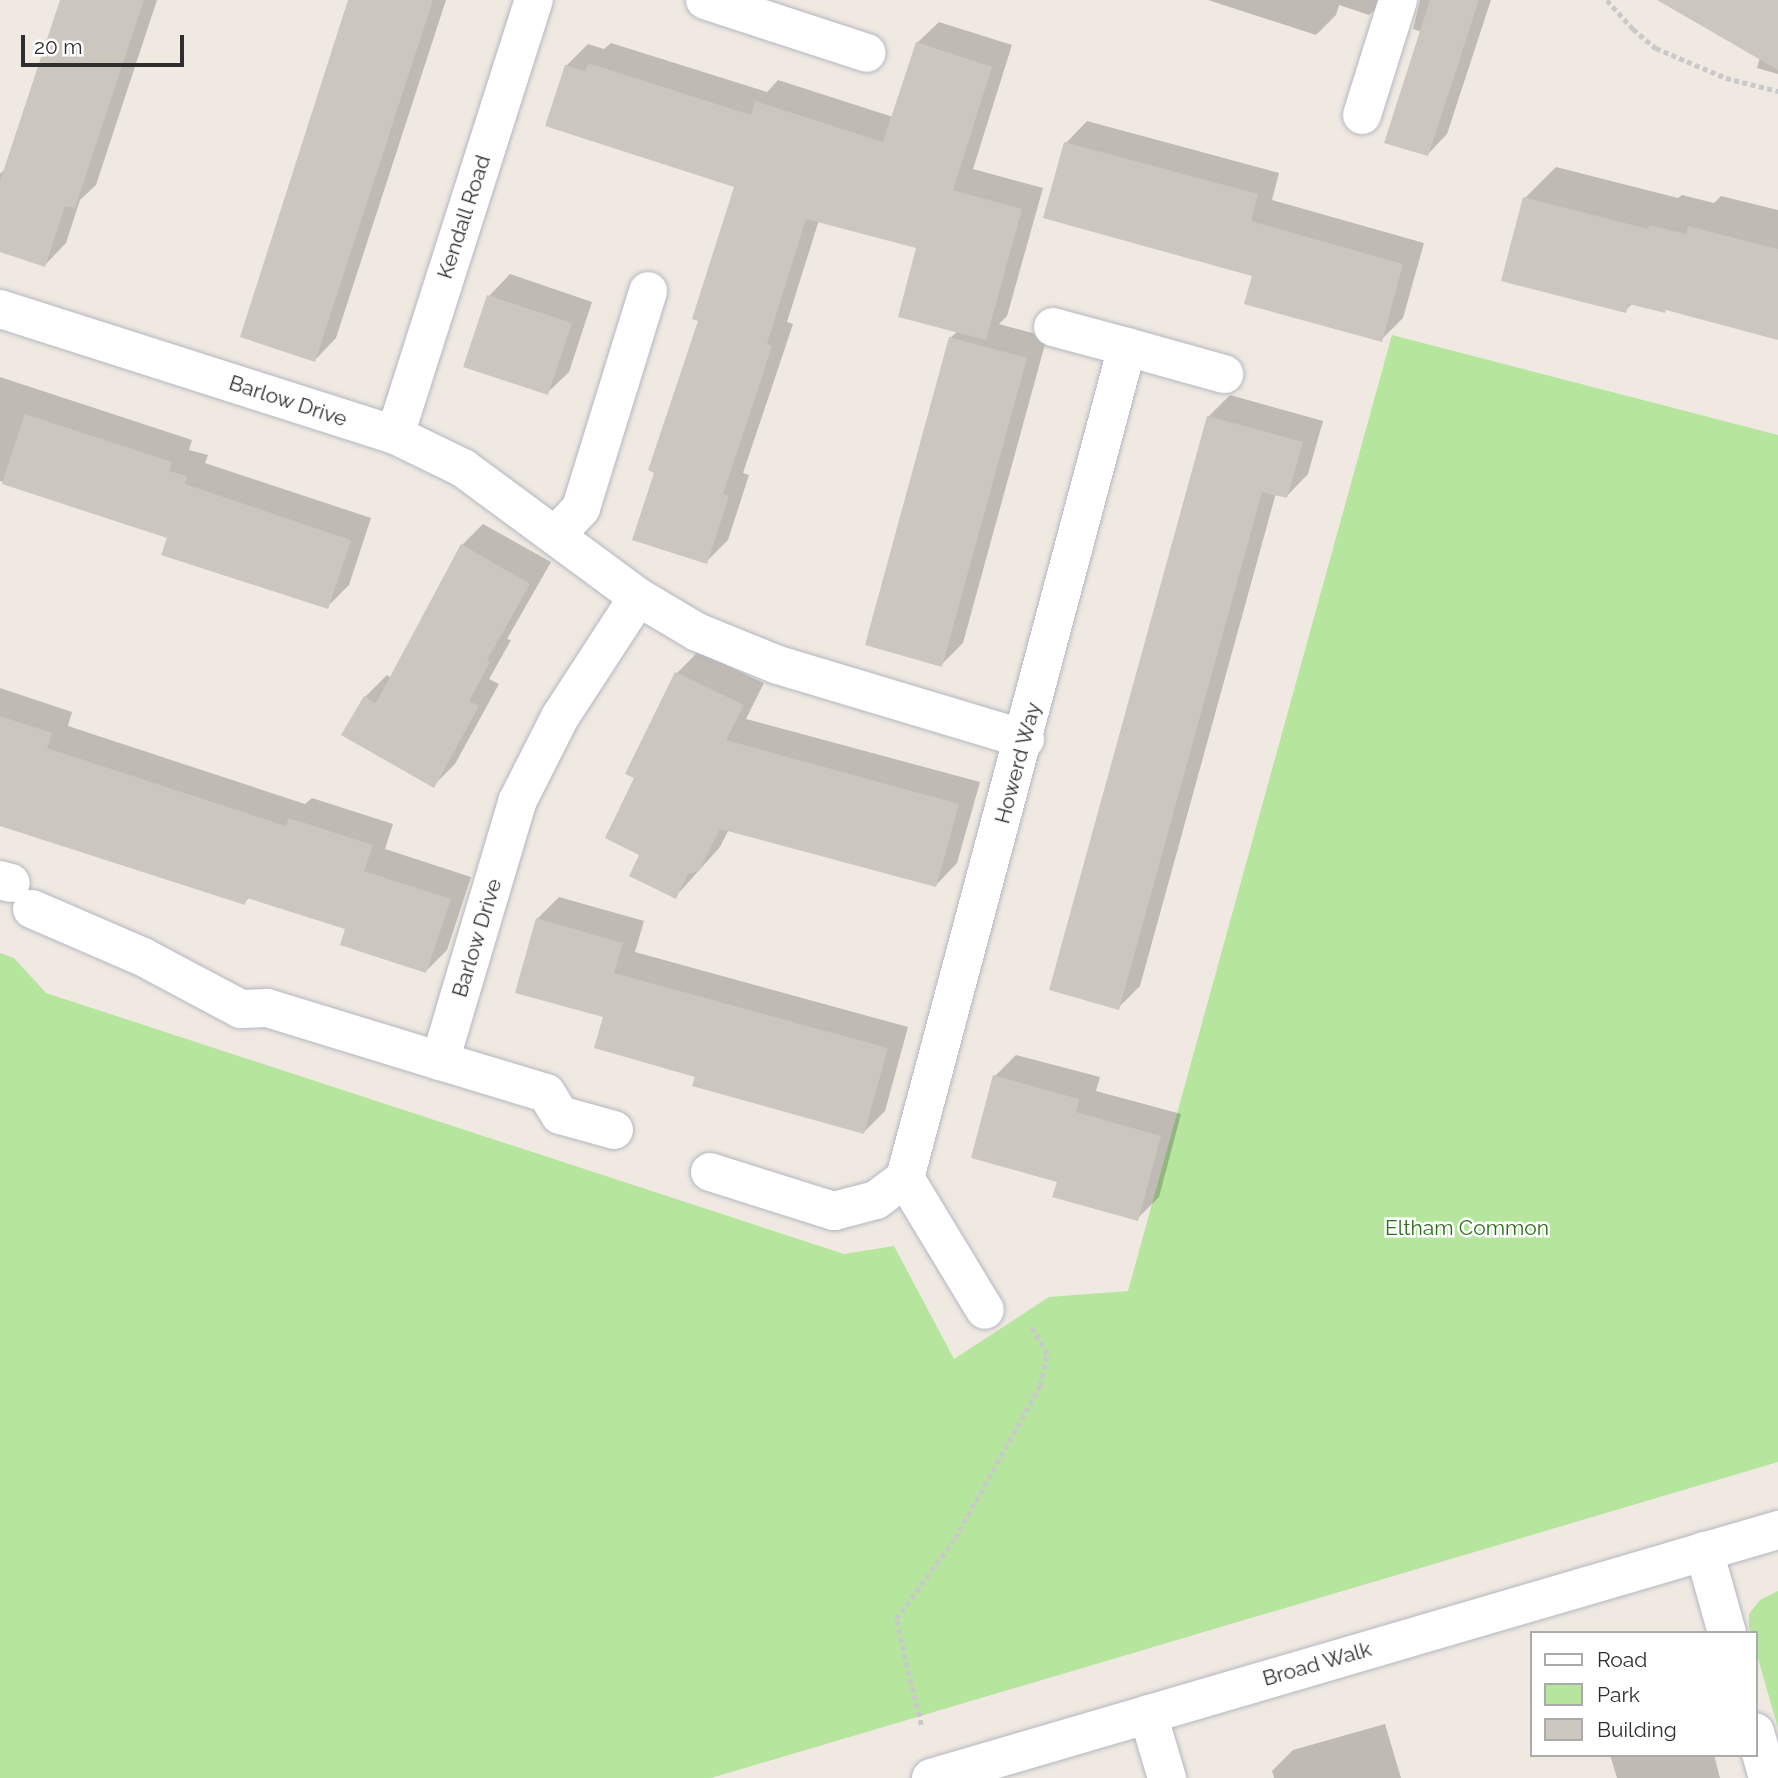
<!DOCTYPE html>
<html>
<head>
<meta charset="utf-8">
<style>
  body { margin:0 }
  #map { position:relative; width:1778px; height:1778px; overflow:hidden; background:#efe9e1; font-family:Raleway,sans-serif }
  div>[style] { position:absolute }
  .green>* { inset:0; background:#b6e59e }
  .shadow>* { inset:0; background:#0003 }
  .building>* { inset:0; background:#cbc7bf }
  .path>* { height:4.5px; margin-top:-2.25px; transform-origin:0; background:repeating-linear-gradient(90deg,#c9c9c9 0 5px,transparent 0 8.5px) }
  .roads { filter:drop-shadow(0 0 2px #b4b7c1) drop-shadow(0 0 2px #b4b7c1) }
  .minor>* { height:38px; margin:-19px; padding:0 19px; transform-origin:19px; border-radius:19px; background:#fff }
  .tertiary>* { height:38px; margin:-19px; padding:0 19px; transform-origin:19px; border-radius:19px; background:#fff }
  span { translate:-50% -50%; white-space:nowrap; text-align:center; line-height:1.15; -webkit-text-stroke:5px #fff; paint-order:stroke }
  .street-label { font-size:21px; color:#2e2e2e }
  .park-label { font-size:21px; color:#2c6e1b }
  .legend { position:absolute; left:1530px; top:1631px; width:228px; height:126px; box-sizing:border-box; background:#fff; border:2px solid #ababab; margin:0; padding:9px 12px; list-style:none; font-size:21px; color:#2e2e2e }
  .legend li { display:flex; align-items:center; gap:14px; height:35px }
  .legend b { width:35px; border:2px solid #ababab }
  .scale { position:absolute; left:21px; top:35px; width:163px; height:32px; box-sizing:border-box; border:4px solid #2e2e2e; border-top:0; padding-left:9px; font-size:21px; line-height:24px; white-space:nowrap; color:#2e2e2e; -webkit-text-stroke:5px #fff; paint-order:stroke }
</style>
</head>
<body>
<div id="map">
  <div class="green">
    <i style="clip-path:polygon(1392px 335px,1778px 435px,1778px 1462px,711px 1778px,0 1778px,0 953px,14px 958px,46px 993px,844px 1254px,894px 1246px,954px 1359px,1049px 1297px,1128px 1291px)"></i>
    <i style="clip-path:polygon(1778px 1591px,1778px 1728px,1755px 1648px,1755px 1633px,1751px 1633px,1749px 1627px,1749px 1614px,1760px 1600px)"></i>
  </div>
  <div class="shadow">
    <i style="clip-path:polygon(61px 0,157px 0,96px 185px,80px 200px,66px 243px,45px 265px,0 251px,0 174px,6px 168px)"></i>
    <i style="clip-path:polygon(350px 0,446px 0,336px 338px,315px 360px)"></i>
    <i style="clip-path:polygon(1208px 0,1384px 0,1369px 15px,1339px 5px,1336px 15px,1316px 35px)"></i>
    <i style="clip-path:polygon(1420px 0,1491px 0,1447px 134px,1428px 154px,1422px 32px,1413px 29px)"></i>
    <i style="clip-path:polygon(1671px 0,1778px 0,1778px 74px,1757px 68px,1760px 57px)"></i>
    <i style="clip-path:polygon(939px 22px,1012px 45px,973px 169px,1043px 188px,1007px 316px,999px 324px,1047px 337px,963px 643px,941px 665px,950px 338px,958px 331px,918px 247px,819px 220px,787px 322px,793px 324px,743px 473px,749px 475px,728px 540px,706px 562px,656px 472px,737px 186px,566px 66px,588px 44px,604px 49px,611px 43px,767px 92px,778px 80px,893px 117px,917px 43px)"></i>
    <i style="clip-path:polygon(1087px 121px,1279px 173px,1272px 200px,1424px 243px,1403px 318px,1381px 340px,1254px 275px,1066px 143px)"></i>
    <i style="clip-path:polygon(1556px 167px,1678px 198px,1682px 195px,1714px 203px,1721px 196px,1778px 210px,1778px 338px,1667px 309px,1633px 303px,1625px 311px,1525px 198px)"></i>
    <i style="clip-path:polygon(510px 274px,592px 302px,569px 372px,547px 393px,489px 296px)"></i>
    <i style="clip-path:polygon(0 377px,192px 440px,189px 450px,208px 455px,205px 463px,371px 518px,349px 585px,327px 607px,169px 537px,0 481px)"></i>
    <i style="clip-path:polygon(1230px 395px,1323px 421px,1308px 474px,1287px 496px,1276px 493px,1140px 986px,1118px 1008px,1208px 417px)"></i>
    <i style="clip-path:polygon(483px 524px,551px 562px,507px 639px,511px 640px,489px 679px,499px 684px,455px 764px,434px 785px,365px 697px,387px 675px,391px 678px,462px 545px)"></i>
    <i style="clip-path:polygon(698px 652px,764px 683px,746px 719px,980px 782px,957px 863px,936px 885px,729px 829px,720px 847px,676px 896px,642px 854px,636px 777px,677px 673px)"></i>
    <i style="clip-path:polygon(0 688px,72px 712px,68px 726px,305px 804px,312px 798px,393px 824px,385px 849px,471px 877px,447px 950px,426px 971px,347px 928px,250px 897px,244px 903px,0 807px)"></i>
    <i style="clip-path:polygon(559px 897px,644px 921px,635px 952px,908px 1027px,885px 1111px,864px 1132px,697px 1075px,605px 1016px,517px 992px,538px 918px)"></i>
    <i style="clip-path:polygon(1016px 1055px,1100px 1077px,1096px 1091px,1181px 1114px,1159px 1197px,1137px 1219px,1059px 1181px,995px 1076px)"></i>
    <i style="clip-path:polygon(1385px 1724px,1401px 1778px,1274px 1778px,1272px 1771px,1293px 1750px)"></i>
    <i style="clip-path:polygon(1610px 1755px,1714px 1755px,1720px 1778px,1617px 1778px)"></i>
  </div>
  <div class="building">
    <i style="clip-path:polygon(60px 0,144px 0,75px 208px,65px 206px,45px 267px,0 252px,0 181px)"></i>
    <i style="clip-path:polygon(348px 0,433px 0,315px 362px,240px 337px)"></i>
    <i style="clip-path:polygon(1430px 0,1479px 0,1428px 156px,1384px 143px)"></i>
    <i style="clip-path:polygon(1657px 0,1778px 0,1778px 70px)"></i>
    <i style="clip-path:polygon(916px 42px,992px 67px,953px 190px,1022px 209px,986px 340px,898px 317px,916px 248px,806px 219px,767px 344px,772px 346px,723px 494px,729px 496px,707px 564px,632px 540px,654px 473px,648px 470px,698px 321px,692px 319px,734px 187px,545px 126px,565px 65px,585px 71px,588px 63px,751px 115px,755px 101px,883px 142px)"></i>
    <i style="clip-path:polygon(1064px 142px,1258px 194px,1251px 221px,1403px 264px,1382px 342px,1244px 304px,1252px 276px,1043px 218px)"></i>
    <i style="clip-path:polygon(1523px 197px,1648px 229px,1649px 225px,1686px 234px,1688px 226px,1778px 249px,1778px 340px,1666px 310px,1665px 313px,1629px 304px,1626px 313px,1501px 281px)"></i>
    <i style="clip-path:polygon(487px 295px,572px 323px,548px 395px,463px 367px)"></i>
    <i style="clip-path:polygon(949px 337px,1027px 358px,942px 667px,865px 645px)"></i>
    <i style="clip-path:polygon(25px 414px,172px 462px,169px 471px,187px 476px,185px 484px,351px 540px,328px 609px,161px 555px,167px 538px,2px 484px)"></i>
    <i style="clip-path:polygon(1207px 416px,1303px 442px,1287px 498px,1262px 492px,1119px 1010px,1049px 990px)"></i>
    <i style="clip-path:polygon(461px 544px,530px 584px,487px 660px,490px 662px,469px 701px,479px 706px,434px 788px,341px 735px,364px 696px,376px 703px)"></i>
    <i style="clip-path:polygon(675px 672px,744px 705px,726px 740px,959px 804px,936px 887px,720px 829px,699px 871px,688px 874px,676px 899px,629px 876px,639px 855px,605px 838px,634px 778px,625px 774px)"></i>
    <i style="clip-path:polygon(0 716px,52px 733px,47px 748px,286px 826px,289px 818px,373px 845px,364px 871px,451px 899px,426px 973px,340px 945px,345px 929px,247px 898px,245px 905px,0 826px)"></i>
    <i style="clip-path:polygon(536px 918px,623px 943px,614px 973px,888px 1048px,864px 1134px,692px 1086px,695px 1077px,594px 1048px,603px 1017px,515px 993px)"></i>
    <i style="clip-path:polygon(993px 1075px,1079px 1099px,1076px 1112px,1161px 1136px,1138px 1221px,1052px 1197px,1057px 1182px,971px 1158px)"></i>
  </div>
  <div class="path">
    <i style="left:1607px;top:0;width:39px;rotate:48deg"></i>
    <i style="left:1633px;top:29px;width:30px;rotate:40deg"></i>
    <i style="left:1656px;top:48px;width:76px;rotate:23.2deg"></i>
    <i style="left:1726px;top:78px;width:54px;rotate:14deg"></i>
    <i style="left:921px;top:1725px;width:109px;rotate:-103.3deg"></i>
    <i style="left:896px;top:1619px;width:100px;rotate:-53.9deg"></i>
    <i style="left:955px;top:1538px;width:174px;rotate:-60.8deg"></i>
    <i style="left:1040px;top:1386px;width:33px;rotate:-78deg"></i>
    <i style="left:1047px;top:1354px;width:34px;rotate:-120deg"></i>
  </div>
  <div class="roads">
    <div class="minor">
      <i style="left:705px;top:0;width:170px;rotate:18.1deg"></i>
      <i style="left:1362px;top:115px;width:121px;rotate:-72.6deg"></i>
      <i style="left:0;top:309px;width:415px;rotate:17.7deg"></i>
      <i style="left:395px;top:435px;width:76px;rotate:25.9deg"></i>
      <i style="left:463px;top:468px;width:217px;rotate:36.4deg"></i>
      <i style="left:638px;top:597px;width:69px;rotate:30.7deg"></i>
      <i style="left:697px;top:632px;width:87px;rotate:22.2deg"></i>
      <i style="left:778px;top:665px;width:258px;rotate:16.7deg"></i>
      <i style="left:1053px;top:327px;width:77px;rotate:15.1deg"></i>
      <i style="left:395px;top:435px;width:457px;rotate:-72.3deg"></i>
      <i style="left:556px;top:535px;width:37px;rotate:-47deg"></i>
      <i style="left:581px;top:508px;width:227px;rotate:-72.8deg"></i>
      <i style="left:0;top:880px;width:11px;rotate:15deg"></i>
      <i style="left:32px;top:909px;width:121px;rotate:23.4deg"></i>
      <i style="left:143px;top:957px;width:111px;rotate:28deg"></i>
      <i style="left:241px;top:1009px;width:26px;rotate:-2deg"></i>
      <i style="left:267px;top:1008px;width:181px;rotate:17deg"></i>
      <i style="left:614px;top:1130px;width:56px;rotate:-164.5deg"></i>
      <i style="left:560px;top:1115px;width:26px;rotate:-122deg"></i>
      <i style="left:546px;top:1093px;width:111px;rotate:-163.2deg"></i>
      <i style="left:440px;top:1061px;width:270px;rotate:-73.4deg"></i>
      <i style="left:517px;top:802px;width:95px;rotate:-63.2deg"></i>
      <i style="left:560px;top:717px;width:143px;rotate:-57deg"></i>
      <i style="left:710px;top:1172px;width:130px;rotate:17.5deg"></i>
      <i style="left:834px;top:1211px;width:43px;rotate:-14.7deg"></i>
      <i style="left:876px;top:1200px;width:36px;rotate:-37deg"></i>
      <i style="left:905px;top:1178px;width:860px;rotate:-75.04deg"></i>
      <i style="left:1127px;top:347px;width:101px;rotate:15.6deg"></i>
      <i style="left:905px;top:1178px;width:154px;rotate:58.8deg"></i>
      <i style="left:1704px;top:1551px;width:85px;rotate:74.3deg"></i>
      <i style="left:1148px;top:1714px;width:67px;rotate:73.5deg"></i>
      <i style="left:1755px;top:1732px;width:48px;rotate:74.2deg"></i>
    </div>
    <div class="tertiary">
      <i style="left:931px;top:1778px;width:883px;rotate:-16.32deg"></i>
    </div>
  </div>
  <div class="street-label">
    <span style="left:464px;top:217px;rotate:-72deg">Kendall Road</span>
    <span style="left:288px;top:401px;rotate:18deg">Barlow Drive</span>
    <span style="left:1018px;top:763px;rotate:-75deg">Howerd Way</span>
    <span style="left:477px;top:938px;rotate:-73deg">Barlow Drive</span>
    <span style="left:1317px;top:1664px;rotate:-16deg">Broad Walk</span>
  </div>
  <div class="park-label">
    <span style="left:1467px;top:1228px">Eltham Common</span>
  </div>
  <ul class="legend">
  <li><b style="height:9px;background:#fff"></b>Road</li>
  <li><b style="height:19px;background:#b6e59e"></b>Park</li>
  <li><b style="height:19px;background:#cbc7bf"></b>Building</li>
  </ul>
  <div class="scale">20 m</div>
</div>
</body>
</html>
